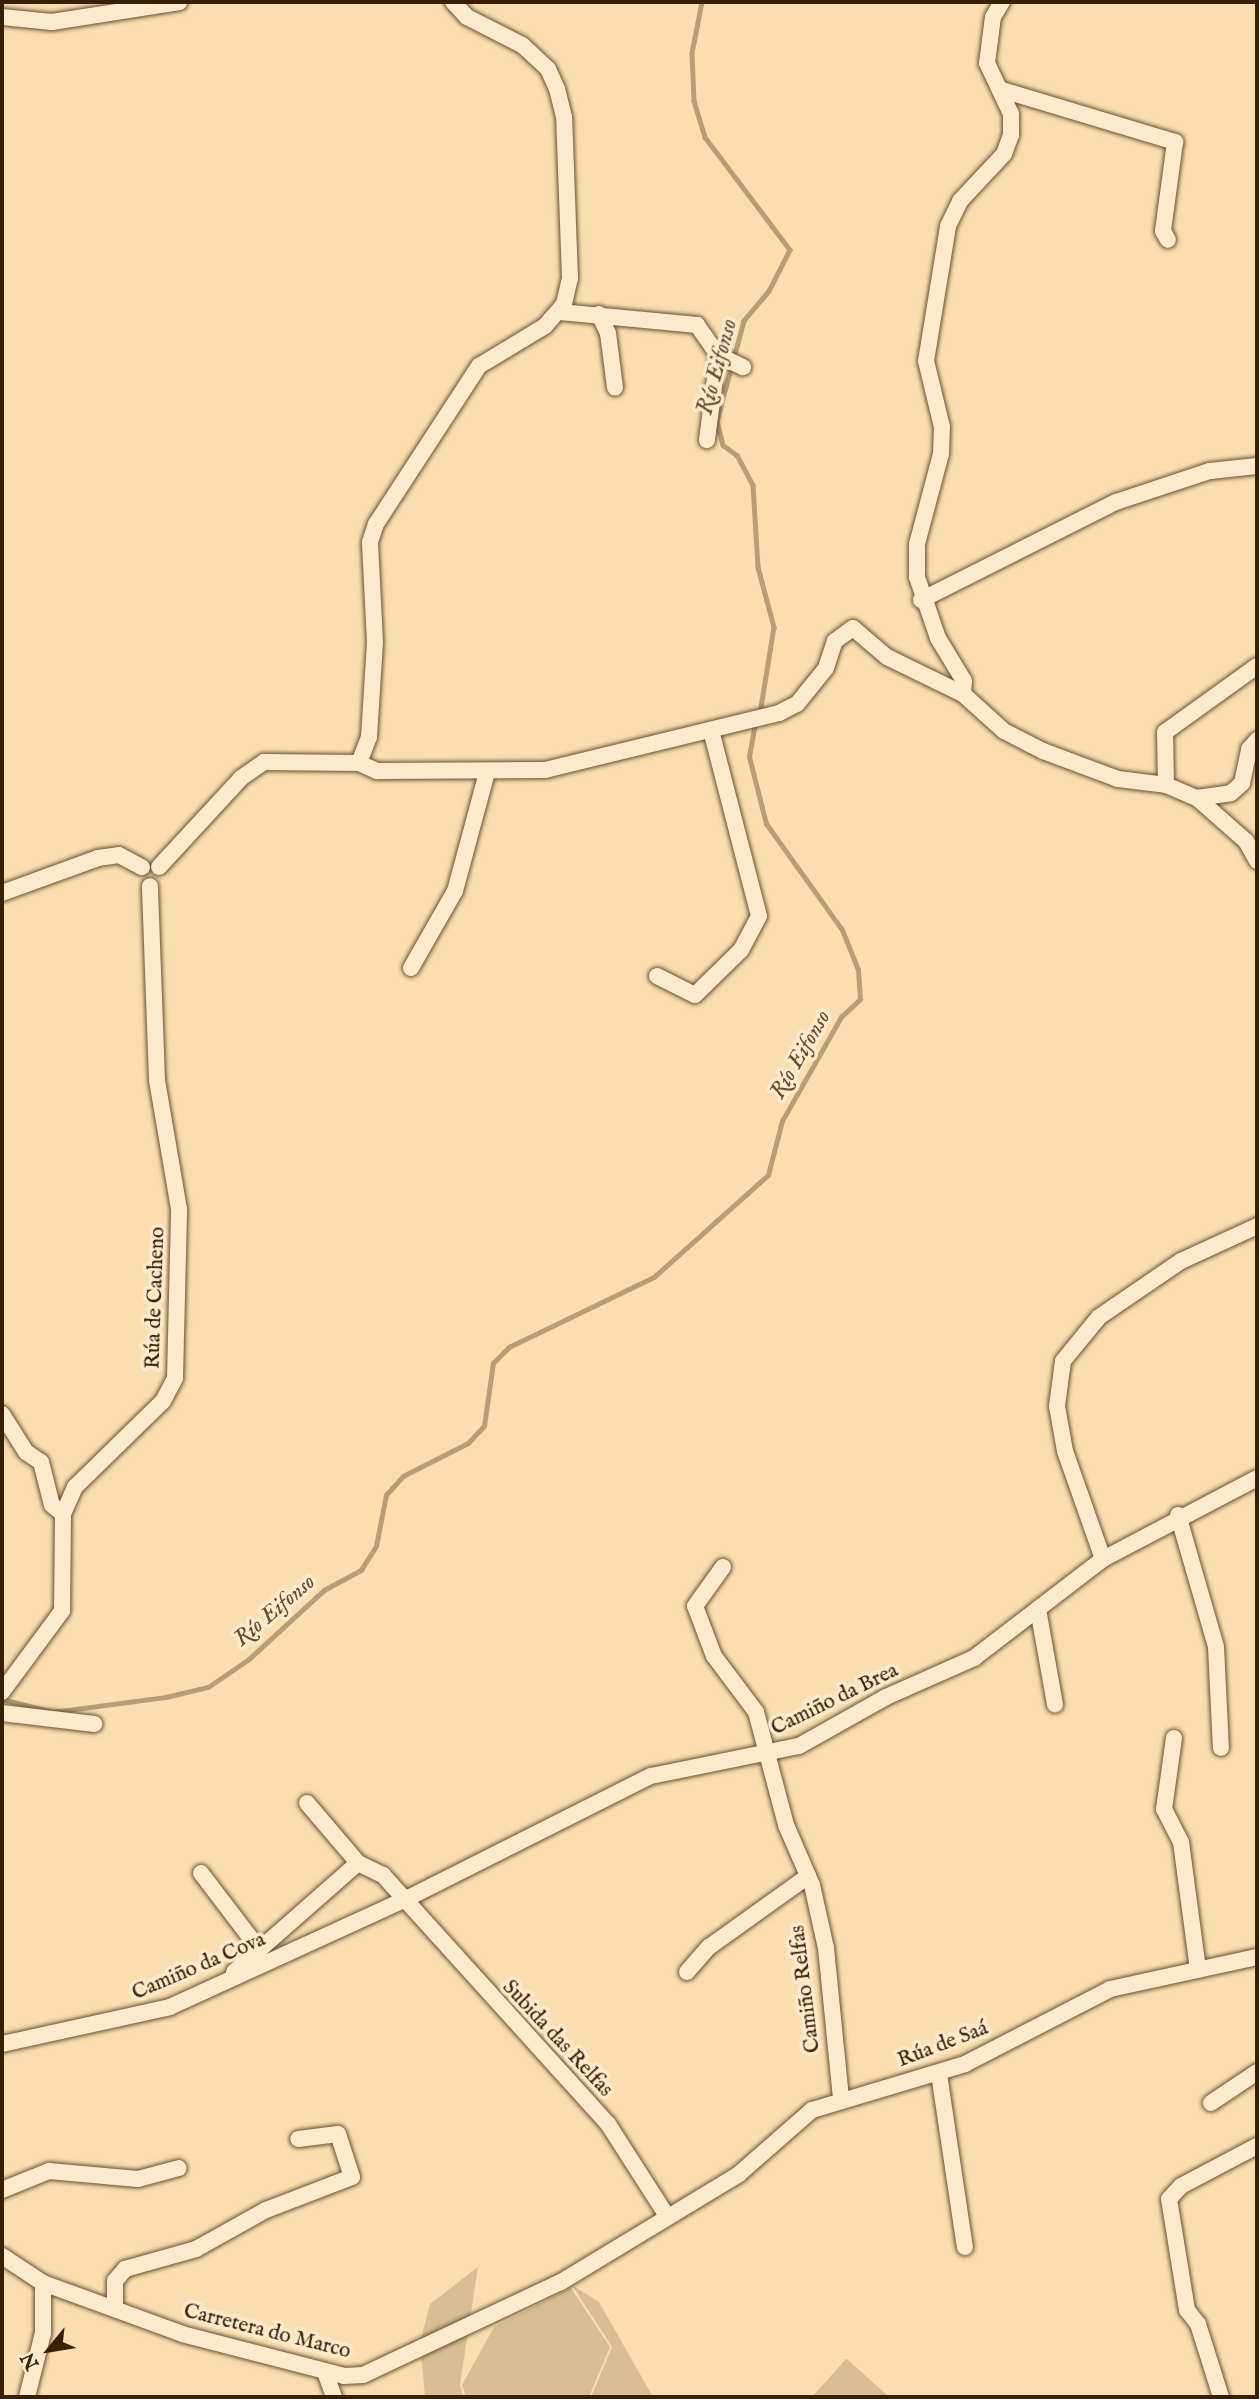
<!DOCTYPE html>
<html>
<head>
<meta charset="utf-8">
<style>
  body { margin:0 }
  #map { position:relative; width:1259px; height:2399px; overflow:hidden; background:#fadeb0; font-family:"IM FELL English",serif }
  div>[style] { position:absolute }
  .green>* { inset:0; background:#d9be93 }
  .stream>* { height:4.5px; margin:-2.25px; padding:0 2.25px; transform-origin:2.25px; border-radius:2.25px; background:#b89d76 }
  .roads { filter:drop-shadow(0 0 2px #685030) drop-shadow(0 0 2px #685030) }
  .street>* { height:16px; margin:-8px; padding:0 8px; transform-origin:8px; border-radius:8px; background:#fceacc }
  span { translate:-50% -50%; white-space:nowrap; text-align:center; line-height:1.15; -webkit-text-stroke:7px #fceacc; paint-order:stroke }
  .street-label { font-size:21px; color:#372006 }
  .water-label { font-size:23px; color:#644c2d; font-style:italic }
  .frame { position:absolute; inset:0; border:4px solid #372006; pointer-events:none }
  .north { position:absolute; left:14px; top:2315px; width:70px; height:70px; -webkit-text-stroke:5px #fceacc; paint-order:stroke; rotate:240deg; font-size:19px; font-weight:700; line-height:28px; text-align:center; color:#372006 }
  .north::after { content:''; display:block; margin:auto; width:24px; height:32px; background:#372006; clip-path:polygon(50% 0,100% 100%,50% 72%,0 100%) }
</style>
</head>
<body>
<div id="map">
  <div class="green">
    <i style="clip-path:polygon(478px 2267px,460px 2384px,463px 2397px,425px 2397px,420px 2342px,430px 2304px)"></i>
    <i style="clip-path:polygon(572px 2285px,599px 2302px,653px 2397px,591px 2397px,612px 2347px)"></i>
    <i style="clip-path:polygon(571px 2288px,610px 2347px,589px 2397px,466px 2397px,462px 2385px,494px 2327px)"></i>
    <i style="clip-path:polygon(846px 2359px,847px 2359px,889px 2397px,812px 2397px)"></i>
  </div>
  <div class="stream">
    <i style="left:702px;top:2px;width:52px;rotate:101.1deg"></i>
    <i style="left:692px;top:53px;width:48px;rotate:87.6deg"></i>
    <i style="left:694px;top:101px;width:38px;rotate:73deg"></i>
    <i style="left:705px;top:137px;width:141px;rotate:53deg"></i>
    <i style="left:790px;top:250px;width:46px;rotate:117.1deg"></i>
    <i style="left:769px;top:291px;width:39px;rotate:130deg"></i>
    <i style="left:744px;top:321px;width:104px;rotate:105.1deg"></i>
    <i style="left:717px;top:421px;width:25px;rotate:76deg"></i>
    <i style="left:723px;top:445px;width:17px;rotate:36deg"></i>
    <i style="left:737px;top:455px;width:34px;rotate:62deg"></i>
    <i style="left:753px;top:485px;width:82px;rotate:86.5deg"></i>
    <i style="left:758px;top:567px;width:62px;rotate:75.1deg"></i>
    <i style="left:774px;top:627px;width:87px;rotate:99.2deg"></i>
    <i style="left:2px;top:1699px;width:53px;rotate:14.3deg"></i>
    <i style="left:53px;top:1712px;width:114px;rotate:-7.6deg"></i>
    <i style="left:166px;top:1697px;width:43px;rotate:-13.4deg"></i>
    <i style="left:208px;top:1687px;width:50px;rotate:-34.3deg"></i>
    <i style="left:249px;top:1659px;width:102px;rotate:-42.6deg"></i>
    <i style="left:324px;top:1590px;width:42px;rotate:-28.4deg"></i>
    <i style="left:361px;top:1570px;width:28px;rotate:-58deg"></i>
    <i style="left:376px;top:1546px;width:52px;rotate:-78.9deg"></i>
    <i style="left:386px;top:1495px;width:25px;rotate:-48deg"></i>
    <i style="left:403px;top:1476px;width:73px;rotate:-26.9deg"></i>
    <i style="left:468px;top:1443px;width:23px;rotate:-47deg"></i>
    <i style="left:484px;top:1426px;width:64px;rotate:-81.9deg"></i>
    <i style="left:493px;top:1363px;width:23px;rotate:-45deg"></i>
    <i style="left:509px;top:1347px;width:161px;rotate:-25.8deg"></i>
    <i style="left:654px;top:1277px;width:153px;rotate:-41.8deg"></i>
    <i style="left:768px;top:1175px;width:56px;rotate:-75.5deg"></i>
    <i style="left:782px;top:1121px;width:120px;rotate:-60.4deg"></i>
    <i style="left:841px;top:1017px;width:26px;rotate:-43deg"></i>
    <i style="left:860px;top:999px;width:29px;rotate:-94deg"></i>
    <i style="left:858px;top:970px;width:43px;rotate:-111.8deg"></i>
    <i style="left:842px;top:930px;width:130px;rotate:-125.6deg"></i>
    <i style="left:766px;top:824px;width:69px;rotate:-104.2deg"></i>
    <i style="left:749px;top:757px;width:34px;rotate:-80deg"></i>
  </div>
  <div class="roads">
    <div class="street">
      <i style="left:2px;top:17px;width:50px;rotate:5.7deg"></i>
      <i style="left:52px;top:22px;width:129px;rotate:-8.9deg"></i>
      <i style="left:1002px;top:90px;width:181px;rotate:16.7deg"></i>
      <i style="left:1175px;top:142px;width:90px;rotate:97.7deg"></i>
      <i style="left:1163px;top:231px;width:10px;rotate:61deg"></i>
      <i style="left:560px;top:312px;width:138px;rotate:5.4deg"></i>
      <i style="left:697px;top:325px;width:37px;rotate:55deg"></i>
      <i style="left:718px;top:355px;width:86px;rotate:97.4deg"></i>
      <i style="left:599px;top:314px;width:21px;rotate:65deg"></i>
      <i style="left:608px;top:333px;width:55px;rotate:82.7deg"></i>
      <i style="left:718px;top:355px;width:28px;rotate:26deg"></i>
      <i style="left:921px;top:600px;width:218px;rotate:-26.7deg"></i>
      <i style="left:1116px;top:502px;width:99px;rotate:-18.3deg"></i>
      <i style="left:1210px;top:471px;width:47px;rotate:-6.1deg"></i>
      <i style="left:1257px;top:666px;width:113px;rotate:144.3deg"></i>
      <i style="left:1165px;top:732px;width:53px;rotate:88.9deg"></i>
      <i style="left:1166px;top:785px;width:34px;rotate:23deg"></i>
      <i style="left:1197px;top:798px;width:65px;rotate:41.3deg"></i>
      <i style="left:1246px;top:841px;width:23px;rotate:61deg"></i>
      <i style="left:963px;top:694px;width:55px;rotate:42.1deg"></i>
      <i style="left:1004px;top:731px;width:44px;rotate:27.1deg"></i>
      <i style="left:1043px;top:751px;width:80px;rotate:20.5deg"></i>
      <i style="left:1118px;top:779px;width:48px;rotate:7.1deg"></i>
      <i style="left:359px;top:763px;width:28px;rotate:-69deg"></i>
      <i style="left:369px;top:737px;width:95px;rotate:-86.4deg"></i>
      <i style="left:375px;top:642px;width:100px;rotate:-92.9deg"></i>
      <i style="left:370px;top:542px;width:19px;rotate:-72deg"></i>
      <i style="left:376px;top:524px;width:189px;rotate:-56.9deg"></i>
      <i style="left:479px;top:366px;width:77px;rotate:-31.2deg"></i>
      <i style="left:545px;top:326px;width:29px;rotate:-49deg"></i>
      <i style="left:564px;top:304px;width:27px;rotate:-77deg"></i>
      <i style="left:570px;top:278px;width:161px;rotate:-92.1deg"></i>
      <i style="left:564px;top:117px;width:29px;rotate:-104deg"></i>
      <i style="left:557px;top:89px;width:22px;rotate:-114deg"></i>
      <i style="left:548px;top:69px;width:35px;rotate:-137deg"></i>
      <i style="left:522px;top:45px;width:62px;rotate:-153deg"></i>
      <i style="left:467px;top:17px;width:21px;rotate:-133deg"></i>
      <i style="left:1197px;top:798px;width:34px;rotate:-8deg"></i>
      <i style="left:1231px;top:793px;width:15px;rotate:-42deg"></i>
      <i style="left:1242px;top:783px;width:35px;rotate:-78deg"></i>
      <i style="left:1249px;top:749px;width:12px;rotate:-48deg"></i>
      <i style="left:159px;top:867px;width:121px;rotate:-47.3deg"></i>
      <i style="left:241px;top:778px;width:28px;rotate:-35deg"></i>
      <i style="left:264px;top:762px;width:95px;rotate:0.6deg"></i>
      <i style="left:359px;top:763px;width:20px;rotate:24deg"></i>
      <i style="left:377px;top:771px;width:168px;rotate:-0.3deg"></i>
      <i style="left:545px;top:770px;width:241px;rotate:-13.7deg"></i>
      <i style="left:779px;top:713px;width:20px;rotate:-27deg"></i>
      <i style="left:797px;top:704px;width:46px;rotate:-51.1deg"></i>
      <i style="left:826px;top:668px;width:28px;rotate:-72deg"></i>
      <i style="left:835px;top:641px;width:22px;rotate:-36deg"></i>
      <i style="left:853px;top:628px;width:45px;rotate:40.5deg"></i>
      <i style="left:887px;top:657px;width:85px;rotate:26deg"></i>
      <i style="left:963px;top:694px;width:13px;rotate:-86deg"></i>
      <i style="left:964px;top:681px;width:50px;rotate:-121.2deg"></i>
      <i style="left:938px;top:638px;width:65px;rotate:-109deg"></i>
      <i style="left:917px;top:577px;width:33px;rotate:-90deg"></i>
      <i style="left:917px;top:544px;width:93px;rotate:-75.1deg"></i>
      <i style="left:941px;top:454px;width:27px;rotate:-88deg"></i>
      <i style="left:942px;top:427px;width:68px;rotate:-103.6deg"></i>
      <i style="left:926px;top:361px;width:137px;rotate:-80.7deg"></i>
      <i style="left:948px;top:226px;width:28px;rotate:-64deg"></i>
      <i style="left:960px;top:201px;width:64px;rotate:-46.9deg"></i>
      <i style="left:1004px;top:154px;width:20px;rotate:-70deg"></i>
      <i style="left:1011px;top:135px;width:21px;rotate:-90deg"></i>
      <i style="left:1011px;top:114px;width:56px;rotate:-115.2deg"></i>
      <i style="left:987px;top:63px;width:46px;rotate:-82.6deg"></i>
      <i style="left:993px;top:17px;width:17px;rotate:-59deg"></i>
      <i style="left:2px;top:893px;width:102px;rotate:-20deg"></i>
      <i style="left:98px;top:858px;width:21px;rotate:-8deg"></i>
      <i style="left:119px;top:855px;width:26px;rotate:28deg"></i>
      <i style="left:411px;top:968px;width:89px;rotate:-60.3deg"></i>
      <i style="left:455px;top:891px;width:123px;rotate:-74.9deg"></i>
      <i style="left:657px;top:976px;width:42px;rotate:26.6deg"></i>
      <i style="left:695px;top:995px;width:64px;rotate:-44.4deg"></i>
      <i style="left:741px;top:950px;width:38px;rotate:-62deg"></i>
      <i style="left:759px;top:916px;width:191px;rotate:-104.5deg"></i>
      <i style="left:2px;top:1414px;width:45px;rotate:57.7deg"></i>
      <i style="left:26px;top:1452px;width:18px;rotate:34deg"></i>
      <i style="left:41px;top:1462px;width:44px;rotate:75.7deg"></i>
      <i style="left:52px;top:1505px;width:14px;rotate:39deg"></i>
      <i style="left:1178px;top:1515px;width:137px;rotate:73.9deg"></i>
      <i style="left:1216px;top:1647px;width:101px;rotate:87.2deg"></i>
      <i style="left:1103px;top:1559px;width:114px;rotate:-109.4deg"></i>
      <i style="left:1065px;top:1451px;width:46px;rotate:-100.1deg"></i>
      <i style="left:1057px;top:1406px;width:45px;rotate:-82.4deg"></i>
      <i style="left:1063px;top:1361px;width:57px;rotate:-50.7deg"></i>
      <i style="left:1099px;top:1317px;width:99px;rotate:-34.3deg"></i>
      <i style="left:1181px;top:1261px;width:84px;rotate:-24.7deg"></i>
      <i style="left:723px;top:1567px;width:48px;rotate:125.7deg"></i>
      <i style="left:695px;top:1606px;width:53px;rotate:69.2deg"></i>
      <i style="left:714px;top:1656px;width:70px;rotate:53.1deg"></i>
      <i style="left:756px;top:1712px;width:117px;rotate:75.1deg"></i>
      <i style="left:786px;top:1825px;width:65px;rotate:66.6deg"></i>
      <i style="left:812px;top:1885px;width:65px;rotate:77.5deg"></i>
      <i style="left:826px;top:1948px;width:152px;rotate:84.3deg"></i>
      <i style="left:1038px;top:1609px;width:97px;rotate:79.9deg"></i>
      <i style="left:2px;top:1692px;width:101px;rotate:-53.5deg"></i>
      <i style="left:62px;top:1611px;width:97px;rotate:-89.4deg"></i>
      <i style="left:63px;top:1514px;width:30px;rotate:-66deg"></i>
      <i style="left:75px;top:1487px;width:123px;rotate:-44.3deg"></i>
      <i style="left:163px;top:1401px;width:26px;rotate:-62deg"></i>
      <i style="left:175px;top:1378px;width:169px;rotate:-88.6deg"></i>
      <i style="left:179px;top:1209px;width:131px;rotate:-99.7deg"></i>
      <i style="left:157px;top:1080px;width:194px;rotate:-92.1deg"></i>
      <i style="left:2px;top:1713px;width:93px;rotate:6.8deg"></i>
      <i style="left:1174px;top:1738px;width:72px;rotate:98deg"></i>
      <i style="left:1164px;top:1809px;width:37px;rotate:63deg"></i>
      <i style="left:1181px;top:1842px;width:129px;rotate:82.4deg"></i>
      <i style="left:307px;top:1803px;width:79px;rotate:49.6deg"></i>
      <i style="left:358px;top:1863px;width:28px;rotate:26deg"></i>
      <i style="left:383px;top:1875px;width:336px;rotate:47.9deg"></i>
      <i style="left:608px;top:2124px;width:109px;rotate:57.3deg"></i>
      <i style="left:201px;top:1873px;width:96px;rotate:52.7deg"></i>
      <i style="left:234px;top:1972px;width:165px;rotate:-41.3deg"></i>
      <i style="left:687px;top:1972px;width:33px;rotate:-49deg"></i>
      <i style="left:709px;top:1947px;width:122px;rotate:-35.6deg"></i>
      <i style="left:2px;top:2044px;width:172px;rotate:-12.4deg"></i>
      <i style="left:170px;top:2007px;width:257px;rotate:-24.6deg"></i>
      <i style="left:404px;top:1900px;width:276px;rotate:-26.7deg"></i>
      <i style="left:651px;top:1776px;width:151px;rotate:-11.5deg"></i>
      <i style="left:799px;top:1746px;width:100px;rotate:-29.4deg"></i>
      <i style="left:886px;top:1697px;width:96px;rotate:-23.9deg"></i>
      <i style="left:974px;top:1658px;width:163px;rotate:-37.5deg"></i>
      <i style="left:1103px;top:1559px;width:174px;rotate:-27.7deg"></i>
      <i style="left:939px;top:2074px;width:175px;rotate:81.5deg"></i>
      <i style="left:1211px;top:2103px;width:55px;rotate:-34deg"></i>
      <i style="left:2px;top:2190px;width:51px;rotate:-22deg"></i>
      <i style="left:49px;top:2171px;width:89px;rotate:5.1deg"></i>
      <i style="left:138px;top:2179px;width:42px;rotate:-15deg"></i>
      <i style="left:2px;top:2256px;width:49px;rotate:33.4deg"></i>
      <i style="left:43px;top:2283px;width:148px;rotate:20.1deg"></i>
      <i style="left:182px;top:2334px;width:167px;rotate:14.5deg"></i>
      <i style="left:344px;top:2376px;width:19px;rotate:-3deg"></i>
      <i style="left:363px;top:2375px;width:219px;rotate:-25.2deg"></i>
      <i style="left:561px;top:2282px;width:208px;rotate:-31.2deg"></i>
      <i style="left:739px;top:2174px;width:97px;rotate:-41.2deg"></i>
      <i style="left:812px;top:2110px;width:160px;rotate:-16.7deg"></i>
      <i style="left:965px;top:2064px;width:163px;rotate:-27.3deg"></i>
      <i style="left:1110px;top:1989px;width:150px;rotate:-12.3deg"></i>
      <i style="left:115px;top:2307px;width:26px;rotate:-90deg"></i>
      <i style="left:115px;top:2281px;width:16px;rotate:-50deg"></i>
      <i style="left:125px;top:2269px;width:74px;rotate:-15.7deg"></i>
      <i style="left:196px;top:2249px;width:80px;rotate:-29.1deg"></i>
      <i style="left:266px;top:2210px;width:92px;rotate:-21deg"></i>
      <i style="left:352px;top:2177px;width:45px;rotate:-108deg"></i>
      <i style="left:338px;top:2134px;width:40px;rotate:172.9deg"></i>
      <i style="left:325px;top:2372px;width:27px;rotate:70deg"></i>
      <i style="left:27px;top:2397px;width:66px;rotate:-76deg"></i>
      <i style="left:43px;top:2333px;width:50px;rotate:-90deg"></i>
      <i style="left:1221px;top:2397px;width:77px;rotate:-107.5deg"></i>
      <i style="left:1198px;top:2324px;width:18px;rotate:-128deg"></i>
      <i style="left:1187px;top:2310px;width:112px;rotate:-99.2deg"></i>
      <i style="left:1169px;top:2199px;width:18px;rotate:-47deg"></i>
      <i style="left:1181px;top:2186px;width:86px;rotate:-27.8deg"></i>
    </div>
  </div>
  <div class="street-label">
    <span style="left:156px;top:1298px;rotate:-88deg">Rúa de Cacheno</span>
    <span style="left:835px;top:1700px;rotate:-26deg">Camiño da Brea</span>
    <span style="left:199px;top:1967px;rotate:-23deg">Camiño da Cova</span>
    <span style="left:806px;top:1989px;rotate:-97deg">Camiño Relfas</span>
    <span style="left:557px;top:2039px;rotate:47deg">Subida das Relfas</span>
    <span style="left:943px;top:2045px;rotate:-21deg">Rúa de Saá</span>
    <span style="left:267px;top:2332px;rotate:14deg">Carretera do Marco</span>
  </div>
  <div class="water-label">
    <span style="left:718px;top:367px;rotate:-75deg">Río Eifonso</span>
    <span style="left:801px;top:1055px;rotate:-60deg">Río Eifonso</span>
    <span style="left:275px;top:1611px;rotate:-40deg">Río Eifonso</span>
  </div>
  <div class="frame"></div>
  <div class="north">N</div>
</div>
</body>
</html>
